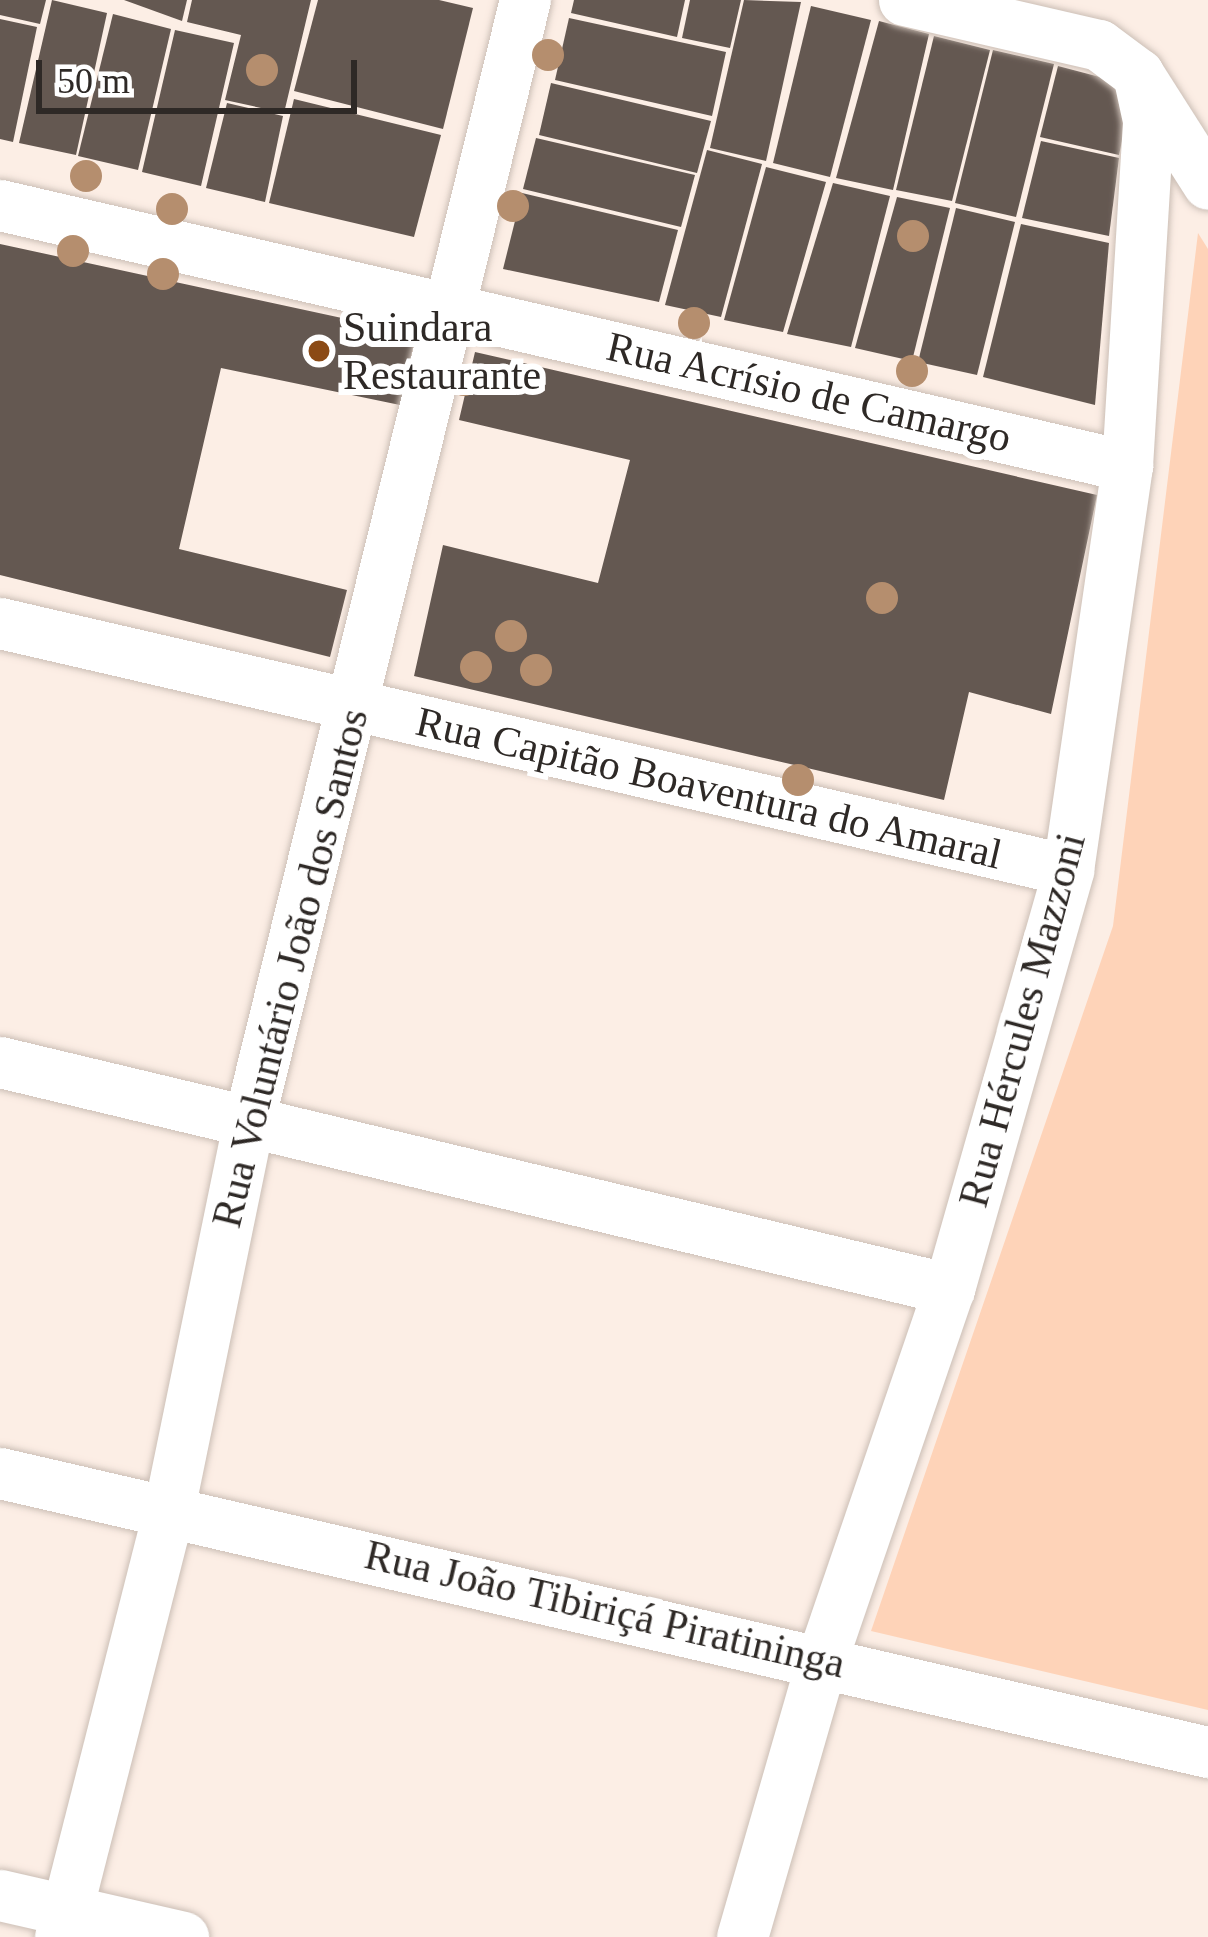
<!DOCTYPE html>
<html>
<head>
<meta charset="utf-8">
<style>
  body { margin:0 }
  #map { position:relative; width:1208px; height:1937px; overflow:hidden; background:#fceee5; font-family:"Times New Roman",serif }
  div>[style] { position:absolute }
  .green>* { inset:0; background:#fed3b8 }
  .building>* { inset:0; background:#645851 }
  .roads { filter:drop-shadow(0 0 3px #ccbfb6) drop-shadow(0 0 3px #ccbfb6) }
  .minor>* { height:51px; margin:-25.5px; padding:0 25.5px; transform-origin:25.5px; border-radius:25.5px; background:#fff }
  .trees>* { width:32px; height:32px; margin:-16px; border-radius:50%; background:#b58e6e }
  .dots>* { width:33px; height:33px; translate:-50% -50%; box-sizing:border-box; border:6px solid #fff; border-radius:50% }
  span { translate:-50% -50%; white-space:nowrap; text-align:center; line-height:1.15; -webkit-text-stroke:12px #fff; paint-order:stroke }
  .poi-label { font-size:42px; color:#2e2926 }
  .left { translate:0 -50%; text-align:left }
  .street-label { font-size:42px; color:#2e2926 }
  .scale { position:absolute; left:36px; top:60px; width:321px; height:54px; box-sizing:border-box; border:6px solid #2e2926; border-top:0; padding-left:15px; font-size:36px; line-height:42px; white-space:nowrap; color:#2e2926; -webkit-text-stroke:9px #fff; paint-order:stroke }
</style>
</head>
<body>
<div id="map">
  <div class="green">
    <i style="clip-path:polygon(1198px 233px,1208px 249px,1208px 1710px,871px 1631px,1113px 926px)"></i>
  </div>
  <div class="building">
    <i style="clip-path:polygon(0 0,46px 0,40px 24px,0 15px)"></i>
    <i style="clip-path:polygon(52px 0,107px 13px,76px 155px,19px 143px)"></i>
    <i style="clip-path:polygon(124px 0,187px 0,182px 21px)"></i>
    <i style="clip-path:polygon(192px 0,311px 0,284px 113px,225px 100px,241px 35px,187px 22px)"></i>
    <i style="clip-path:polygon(318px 0,439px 0,473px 8px,443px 129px,294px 91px)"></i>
    <i style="clip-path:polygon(574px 0,685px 0,677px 37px,571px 13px)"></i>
    <i style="clip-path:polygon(690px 0,741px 0,730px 48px,682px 38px)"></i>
    <i style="clip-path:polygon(744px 0,801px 2px,766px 161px,710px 148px)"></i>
    <i style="clip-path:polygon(811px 6px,871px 20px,830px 177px,773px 163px)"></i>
    <i style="clip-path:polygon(113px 14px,171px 29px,138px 170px,78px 156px)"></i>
    <i style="clip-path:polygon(569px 18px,726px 52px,712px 116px,555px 80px)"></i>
    <i style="clip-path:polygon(0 19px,37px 27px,13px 142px,0 139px)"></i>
    <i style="clip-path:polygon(879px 21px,929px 34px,893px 190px,836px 178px)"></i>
    <i style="clip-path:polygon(175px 30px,234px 43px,201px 186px,142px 172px)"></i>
    <i style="clip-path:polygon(934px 36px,990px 50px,952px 201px,896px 190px)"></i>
    <i style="clip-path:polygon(993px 50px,1054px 64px,1016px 217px,955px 203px)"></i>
    <i style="clip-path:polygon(1058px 66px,1134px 86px,1119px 155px,1040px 137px)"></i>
    <i style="clip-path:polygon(551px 83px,711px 121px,697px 173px,539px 135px)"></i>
    <i style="clip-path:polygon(294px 99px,441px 135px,414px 237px,269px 203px)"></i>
    <i style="clip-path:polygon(227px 103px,283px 116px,265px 202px,206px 188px)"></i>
    <i style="clip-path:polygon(536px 138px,695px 175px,681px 227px,523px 189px)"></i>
    <i style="clip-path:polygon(1041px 141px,1119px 158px,1109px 236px,1022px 218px)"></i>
    <i style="clip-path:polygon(707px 150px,762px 164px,721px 317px,665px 305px)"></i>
    <i style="clip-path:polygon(766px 167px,826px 182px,783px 332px,724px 320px)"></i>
    <i style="clip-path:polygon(833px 183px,890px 196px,851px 347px,787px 334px)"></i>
    <i style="clip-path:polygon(522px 193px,678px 230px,659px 302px,503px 269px)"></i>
    <i style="clip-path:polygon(897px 197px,950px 208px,912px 361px,855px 348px)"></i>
    <i style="clip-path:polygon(956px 208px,1015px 222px,977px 375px,918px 362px)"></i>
    <i style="clip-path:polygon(1021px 224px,1109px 243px,1095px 405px,983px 377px)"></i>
    <i style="clip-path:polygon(0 244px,416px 334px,400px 405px,221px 368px,179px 549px,347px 590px,330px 657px,0 575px)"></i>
    <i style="clip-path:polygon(475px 352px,1097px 495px,1051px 714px,969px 692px,944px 800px,414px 676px,443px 545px,598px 583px,630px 460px,459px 420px)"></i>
  </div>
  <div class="roads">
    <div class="minor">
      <i style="left:904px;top:0;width:200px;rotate:13deg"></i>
      <i style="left:1099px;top:45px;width:49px;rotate:36.6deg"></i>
      <i style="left:1138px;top:74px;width:130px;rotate:57.5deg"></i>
      <i style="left:0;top:205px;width:1157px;rotate:13.04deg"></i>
      <i style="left:0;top:623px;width:1096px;rotate:13.02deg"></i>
      <i style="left:0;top:1062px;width:976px;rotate:13.45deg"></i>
      <i style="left:0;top:1473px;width:1240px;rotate:13.01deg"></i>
      <i style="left:0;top:1895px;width:188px;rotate:12.9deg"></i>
      <i style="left:60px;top:1937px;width:442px;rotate:-75.7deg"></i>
      <i style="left:169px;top:1509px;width:393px;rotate:-78.4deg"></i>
      <i style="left:248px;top:1124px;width:1158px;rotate:-76.16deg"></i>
      <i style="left:742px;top:1937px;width:289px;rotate:-73.9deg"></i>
      <i style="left:822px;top:1659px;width:391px;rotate:-71.1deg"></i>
      <i style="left:949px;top:1289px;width:436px;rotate:-74.1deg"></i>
      <i style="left:1068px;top:870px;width:408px;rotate:-81.7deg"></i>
      <i style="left:1127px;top:466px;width:347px;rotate:-86.5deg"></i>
      <i style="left:1148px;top:120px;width:47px;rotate:-102.3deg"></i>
    </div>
  </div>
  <div class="trees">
    <i style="left:548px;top:55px"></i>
    <i style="left:262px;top:70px"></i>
    <i style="left:86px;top:176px"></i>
    <i style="left:513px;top:206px"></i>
    <i style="left:172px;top:209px"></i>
    <i style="left:913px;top:236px"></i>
    <i style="left:73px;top:251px"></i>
    <i style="left:163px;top:274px"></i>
    <i style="left:694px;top:323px"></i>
    <i style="left:912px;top:371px"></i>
    <i style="left:464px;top:380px"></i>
    <i style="left:882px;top:598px"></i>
    <i style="left:511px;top:636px"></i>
    <i style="left:476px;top:667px"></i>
    <i style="left:536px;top:670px"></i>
    <i style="left:798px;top:780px"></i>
  </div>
  <div class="dots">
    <i style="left:319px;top:351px;background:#8b4a15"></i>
  </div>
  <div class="poi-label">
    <span class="left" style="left:343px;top:351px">Suindara<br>Restaurante</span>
  </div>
  <div class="street-label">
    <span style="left:809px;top:392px;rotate:13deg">Rua Acrísio de Camargo</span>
    <span style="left:709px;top:788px;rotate:13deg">Rua Capitão Boaventura do Amaral</span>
    <span style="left:290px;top:968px;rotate:-76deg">Rua Voluntário João dos Santos</span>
    <span style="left:1022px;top:1020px;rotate:-75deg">Rua Hércules Mazzoni</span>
    <span style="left:605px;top:1609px;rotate:13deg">Rua João Tibiriçá Piratininga</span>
  </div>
  <div class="scale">50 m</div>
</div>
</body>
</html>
